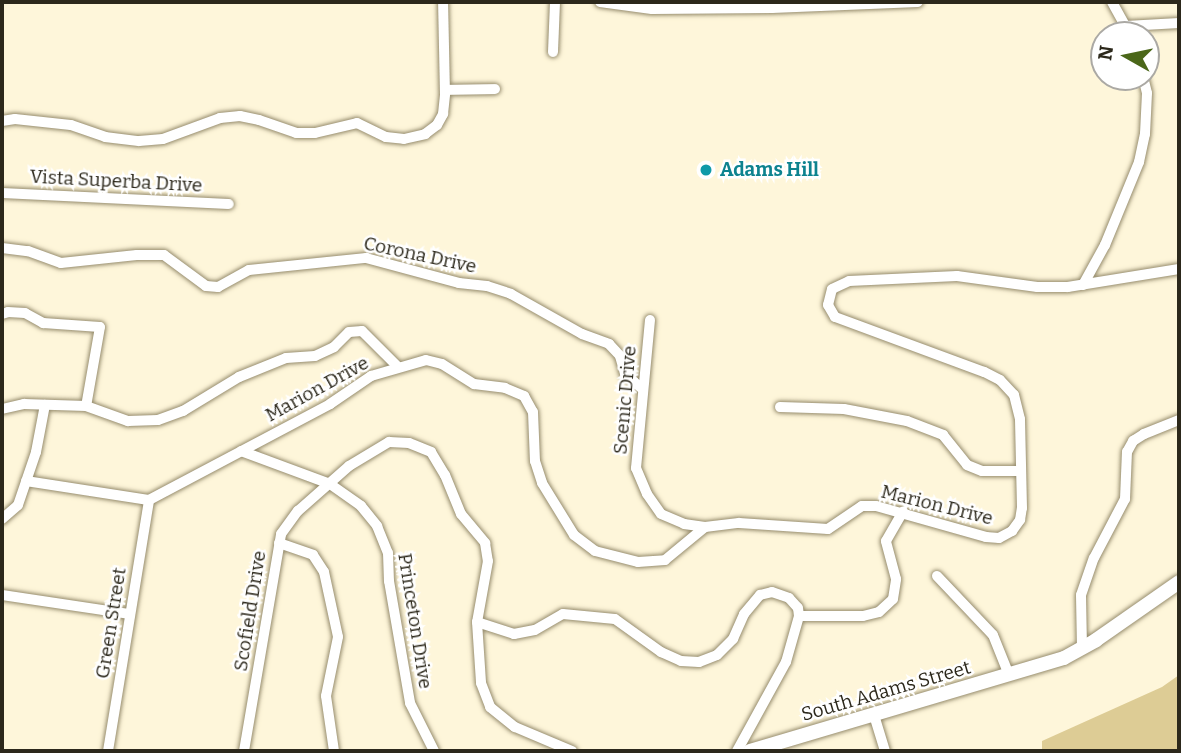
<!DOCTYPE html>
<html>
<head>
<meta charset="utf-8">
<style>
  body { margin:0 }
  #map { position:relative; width:1181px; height:753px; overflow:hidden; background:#fef6da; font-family:Bitter,serif }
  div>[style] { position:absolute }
  .green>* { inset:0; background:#ddcc95 }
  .roads { filter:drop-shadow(0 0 2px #968c6d) drop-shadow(0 0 2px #968c6d) }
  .street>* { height:10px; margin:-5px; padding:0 5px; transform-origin:5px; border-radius:5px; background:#fff }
  .secondary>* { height:14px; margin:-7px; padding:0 7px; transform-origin:7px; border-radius:7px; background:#fff }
  .dots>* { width:19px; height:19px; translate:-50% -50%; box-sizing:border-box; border:4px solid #fff; border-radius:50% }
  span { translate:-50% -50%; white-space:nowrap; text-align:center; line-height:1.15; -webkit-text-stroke:5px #fff; paint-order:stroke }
  .culture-label { font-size:19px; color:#0d838f; font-weight:700 }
  .left { translate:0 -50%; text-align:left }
  .street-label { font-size:19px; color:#2c281b }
  .frame { position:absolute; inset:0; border:4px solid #2c281b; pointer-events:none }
  .north { position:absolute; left:1090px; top:21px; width:70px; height:70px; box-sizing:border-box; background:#fff; border:2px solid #aba9a4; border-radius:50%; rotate:279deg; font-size:19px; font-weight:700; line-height:28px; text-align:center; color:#2c281b }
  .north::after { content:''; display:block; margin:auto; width:24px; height:32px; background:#4b6719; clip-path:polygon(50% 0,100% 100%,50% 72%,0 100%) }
</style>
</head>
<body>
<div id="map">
  <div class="green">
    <i style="clip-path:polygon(1179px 675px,1179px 751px,1042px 751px,1042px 741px,1162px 687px)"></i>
  </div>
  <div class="roads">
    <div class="street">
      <i style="left:600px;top:2px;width:52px;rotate:7.7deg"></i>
      <i style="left:652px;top:9px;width:120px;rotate:-0.5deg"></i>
      <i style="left:772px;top:8px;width:146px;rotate:-2.4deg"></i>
      <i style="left:1112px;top:2px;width:38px;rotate:61deg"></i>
      <i style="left:1126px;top:26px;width:53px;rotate:-3.2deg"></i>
      <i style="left:553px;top:52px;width:50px;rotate:-87.7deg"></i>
      <i style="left:445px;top:90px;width:50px;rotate:-1.1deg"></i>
      <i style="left:2px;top:121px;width:13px;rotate:-9deg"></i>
      <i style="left:15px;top:119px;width:56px;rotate:6.1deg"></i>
      <i style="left:71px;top:125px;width:36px;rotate:19deg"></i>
      <i style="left:105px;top:137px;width:34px;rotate:7deg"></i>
      <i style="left:139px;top:141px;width:24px;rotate:-5deg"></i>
      <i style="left:163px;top:139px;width:61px;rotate:-20.2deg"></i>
      <i style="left:220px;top:118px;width:20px;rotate:-6deg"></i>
      <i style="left:240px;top:116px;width:19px;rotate:12deg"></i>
      <i style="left:259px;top:120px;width:39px;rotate:19deg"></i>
      <i style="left:296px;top:133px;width:19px"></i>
      <i style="left:315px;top:133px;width:43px;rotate:-13.4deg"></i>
      <i style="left:357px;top:123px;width:32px;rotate:26deg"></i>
      <i style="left:386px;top:137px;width:18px;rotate:6deg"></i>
      <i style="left:404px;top:139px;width:22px;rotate:-13deg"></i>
      <i style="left:425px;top:134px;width:15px;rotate:-37deg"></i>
      <i style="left:437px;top:125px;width:13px;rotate:-61deg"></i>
      <i style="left:443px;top:114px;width:20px;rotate:-84deg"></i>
      <i style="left:445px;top:94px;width:92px;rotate:-91.2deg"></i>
      <i style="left:2px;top:193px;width:227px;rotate:2.8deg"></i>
      <i style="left:2px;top:248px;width:26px;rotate:7deg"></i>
      <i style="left:28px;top:251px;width:35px;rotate:20deg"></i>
      <i style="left:61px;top:263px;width:76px;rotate:-6deg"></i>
      <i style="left:137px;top:255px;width:27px"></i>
      <i style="left:164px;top:255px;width:52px;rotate:36.4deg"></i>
      <i style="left:206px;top:286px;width:12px;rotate:5deg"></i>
      <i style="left:218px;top:287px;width:35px;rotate:-29deg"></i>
      <i style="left:249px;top:270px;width:118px;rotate:-5.9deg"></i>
      <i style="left:366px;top:258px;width:96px;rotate:15deg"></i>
      <i style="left:459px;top:283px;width:28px;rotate:6deg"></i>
      <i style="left:487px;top:286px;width:25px;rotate:18deg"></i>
      <i style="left:511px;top:294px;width:81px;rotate:29.4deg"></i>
      <i style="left:582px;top:334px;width:29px;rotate:20deg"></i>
      <i style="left:609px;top:344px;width:16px;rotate:47deg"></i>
      <i style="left:620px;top:356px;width:19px;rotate:74deg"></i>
      <i style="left:625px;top:374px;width:23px;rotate:41deg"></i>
      <i style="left:1083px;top:285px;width:46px;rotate:-61.2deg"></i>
      <i style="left:1105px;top:245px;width:90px;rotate:-67.7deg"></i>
      <i style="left:1139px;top:162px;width:29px;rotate:-78deg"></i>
      <i style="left:1145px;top:134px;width:41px;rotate:-87.2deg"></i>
      <i style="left:1147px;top:93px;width:16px;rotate:-104deg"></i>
      <i style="left:2px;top:314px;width:6px;rotate:-18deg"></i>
      <i style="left:8px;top:312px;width:17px;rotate:3deg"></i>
      <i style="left:25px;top:313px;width:21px;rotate:29deg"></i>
      <i style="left:43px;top:323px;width:57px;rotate:4deg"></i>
      <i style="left:100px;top:327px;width:80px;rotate:100deg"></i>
      <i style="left:650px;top:320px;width:149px;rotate:95.4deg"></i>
      <i style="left:636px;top:468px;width:28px;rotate:67deg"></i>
      <i style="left:647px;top:494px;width:24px;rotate:55deg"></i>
      <i style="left:661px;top:514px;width:25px;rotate:23deg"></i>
      <i style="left:684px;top:524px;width:21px;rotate:8deg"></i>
      <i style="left:705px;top:527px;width:34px;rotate:-7deg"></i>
      <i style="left:739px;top:523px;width:89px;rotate:3.9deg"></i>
      <i style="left:828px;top:529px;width:41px;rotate:-34.1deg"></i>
      <i style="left:862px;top:506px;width:14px"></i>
      <i style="left:876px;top:506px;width:114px;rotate:15.7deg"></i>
      <i style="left:986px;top:537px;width:13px;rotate:4deg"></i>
      <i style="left:999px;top:538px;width:15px;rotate:-28deg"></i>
      <i style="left:1012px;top:531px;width:14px;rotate:-54deg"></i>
      <i style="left:1020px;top:520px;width:12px;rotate:-81deg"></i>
      <i style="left:1022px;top:508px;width:89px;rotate:-91.3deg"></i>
      <i style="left:1020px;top:419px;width:25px;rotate:-104deg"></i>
      <i style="left:1014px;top:395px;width:21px;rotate:-133deg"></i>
      <i style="left:1000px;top:380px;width:18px;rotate:-153deg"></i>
      <i style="left:984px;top:372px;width:159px;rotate:-159.7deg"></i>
      <i style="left:835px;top:317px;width:14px;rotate:-120deg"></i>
      <i style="left:828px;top:305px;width:16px;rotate:-76deg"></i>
      <i style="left:832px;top:289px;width:19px;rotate:-25deg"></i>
      <i style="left:849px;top:281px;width:108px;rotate:-2.7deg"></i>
      <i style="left:957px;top:276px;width:81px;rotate:7.8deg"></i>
      <i style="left:1037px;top:287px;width:31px"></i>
      <i style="left:1068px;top:287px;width:112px;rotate:-9.2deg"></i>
      <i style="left:780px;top:407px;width:64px;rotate:1.8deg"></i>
      <i style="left:844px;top:409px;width:64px;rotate:10.8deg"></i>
      <i style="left:907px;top:421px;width:39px;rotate:21deg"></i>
      <i style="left:943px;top:435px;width:38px;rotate:51deg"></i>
      <i style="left:967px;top:465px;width:16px;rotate:22deg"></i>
      <i style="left:982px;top:471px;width:39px"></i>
      <i style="left:2px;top:409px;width:23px;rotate:-13deg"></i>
      <i style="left:24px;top:404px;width:62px;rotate:1.8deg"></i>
      <i style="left:86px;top:406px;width:45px;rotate:19.7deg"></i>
      <i style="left:128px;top:421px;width:30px;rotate:-2deg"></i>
      <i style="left:158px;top:420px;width:27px;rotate:-20deg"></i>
      <i style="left:183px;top:411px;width:66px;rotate:-31.3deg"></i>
      <i style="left:239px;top:377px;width:51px;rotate:-22deg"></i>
      <i style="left:286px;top:358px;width:29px;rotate:-4deg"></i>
      <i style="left:315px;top:356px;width:21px;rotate:-25deg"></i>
      <i style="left:334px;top:347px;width:21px;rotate:-45deg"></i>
      <i style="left:349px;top:332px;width:13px;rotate:-4deg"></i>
      <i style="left:362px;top:331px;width:51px;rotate:45deg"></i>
      <i style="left:241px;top:451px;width:95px;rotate:20.3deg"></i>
      <i style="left:330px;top:484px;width:38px;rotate:35deg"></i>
      <i style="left:361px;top:506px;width:26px;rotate:51deg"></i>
      <i style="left:377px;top:526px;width:29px;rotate:68deg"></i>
      <i style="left:388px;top:553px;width:28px;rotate:88deg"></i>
      <i style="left:389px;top:581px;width:124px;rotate:80.2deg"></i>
      <i style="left:410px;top:703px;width:54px;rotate:63.4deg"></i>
      <i style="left:26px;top:481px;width:124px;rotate:8.8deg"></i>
      <i style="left:149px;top:500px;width:205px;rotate:-27.9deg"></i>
      <i style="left:330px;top:404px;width:50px;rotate:-34.3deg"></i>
      <i style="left:371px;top:376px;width:57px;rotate:-16.2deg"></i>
      <i style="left:426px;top:360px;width:16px;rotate:14deg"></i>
      <i style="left:442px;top:364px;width:38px;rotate:32deg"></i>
      <i style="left:474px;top:384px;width:31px;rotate:7deg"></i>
      <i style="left:505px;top:388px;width:21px;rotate:23deg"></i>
      <i style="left:524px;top:396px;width:18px;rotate:61deg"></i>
      <i style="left:533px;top:412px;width:49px;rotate:87.7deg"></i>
      <i style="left:535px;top:461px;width:23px;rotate:72deg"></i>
      <i style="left:542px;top:483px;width:61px;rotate:58.4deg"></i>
      <i style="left:574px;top:535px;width:26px;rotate:37deg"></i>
      <i style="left:595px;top:551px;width:44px;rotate:14.3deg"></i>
      <i style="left:638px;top:562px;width:27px;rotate:-4deg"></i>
      <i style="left:665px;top:560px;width:52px;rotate:-39.5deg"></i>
      <i style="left:2px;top:519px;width:21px;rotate:-41deg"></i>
      <i style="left:18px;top:505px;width:56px;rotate:-71.2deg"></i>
      <i style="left:36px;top:452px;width:48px;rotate:-79.2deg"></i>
      <i style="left:279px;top:543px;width:36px;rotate:19deg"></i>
      <i style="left:313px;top:555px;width:20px;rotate:57deg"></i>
      <i style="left:324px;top:572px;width:66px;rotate:77.8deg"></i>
      <i style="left:338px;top:637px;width:60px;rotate:101.5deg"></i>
      <i style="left:326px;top:696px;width:56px;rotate:81.7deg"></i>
      <i style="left:937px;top:576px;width:81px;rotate:46.5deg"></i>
      <i style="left:993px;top:635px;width:43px;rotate:68.2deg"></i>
      <i style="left:2px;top:595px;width:128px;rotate:8.5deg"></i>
      <i style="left:477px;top:622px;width:39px;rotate:18deg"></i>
      <i style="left:514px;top:634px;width:21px;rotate:-11deg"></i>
      <i style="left:535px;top:630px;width:32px;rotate:-30deg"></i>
      <i style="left:563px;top:614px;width:52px;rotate:5.5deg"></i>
      <i style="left:615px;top:619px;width:57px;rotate:35.7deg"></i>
      <i style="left:661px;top:652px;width:22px;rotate:24deg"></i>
      <i style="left:681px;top:661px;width:18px;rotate:3deg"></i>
      <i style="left:699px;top:662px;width:19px;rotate:-21deg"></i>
      <i style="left:717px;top:655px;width:23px;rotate:-45deg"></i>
      <i style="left:733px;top:639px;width:27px;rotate:-66deg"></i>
      <i style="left:744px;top:614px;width:25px;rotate:-50deg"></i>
      <i style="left:760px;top:595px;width:12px;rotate:-14deg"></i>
      <i style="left:772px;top:592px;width:18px;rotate:19deg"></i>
      <i style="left:789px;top:598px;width:13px;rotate:48deg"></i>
      <i style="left:798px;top:608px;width:8px;rotate:83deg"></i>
      <i style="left:1082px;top:648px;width:53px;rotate:-91.1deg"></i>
      <i style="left:1081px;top:595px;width:39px;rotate:-71deg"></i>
      <i style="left:1094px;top:558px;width:67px;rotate:-62.3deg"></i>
      <i style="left:1125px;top:499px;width:47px;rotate:-87.6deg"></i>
      <i style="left:1127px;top:452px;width:13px;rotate:-61deg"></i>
      <i style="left:1133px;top:441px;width:13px;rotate:-32deg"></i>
      <i style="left:1144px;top:434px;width:38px;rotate:-22deg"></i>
      <i style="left:874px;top:715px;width:38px;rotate:73deg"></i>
      <i style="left:108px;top:751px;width:254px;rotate:-80.7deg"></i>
      <i style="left:244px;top:751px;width:220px;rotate:-80.3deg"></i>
      <i style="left:281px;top:534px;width:29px;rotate:-54deg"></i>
      <i style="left:298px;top:511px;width:68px;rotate:-41.4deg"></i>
      <i style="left:349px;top:466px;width:47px;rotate:-31deg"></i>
      <i style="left:389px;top:442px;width:20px;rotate:3deg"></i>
      <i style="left:409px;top:443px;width:24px;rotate:22deg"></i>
      <i style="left:431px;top:452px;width:27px;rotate:59deg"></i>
      <i style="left:445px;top:475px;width:42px;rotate:67.7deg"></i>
      <i style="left:461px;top:514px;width:38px;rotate:50deg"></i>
      <i style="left:485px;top:543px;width:18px;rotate:81deg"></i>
      <i style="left:488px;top:561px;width:62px;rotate:100.2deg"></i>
      <i style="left:477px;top:622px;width:61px;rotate:86.2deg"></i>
      <i style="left:481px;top:683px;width:26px;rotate:69deg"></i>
      <i style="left:490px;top:707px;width:32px;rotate:39deg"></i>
      <i style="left:515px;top:727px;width:62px;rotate:22.8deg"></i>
      <i style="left:737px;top:751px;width:102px;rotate:-61.2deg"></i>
      <i style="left:786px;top:662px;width:48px;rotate:-74.2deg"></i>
      <i style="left:799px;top:616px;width:64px"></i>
      <i style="left:863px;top:616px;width:16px;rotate:-14deg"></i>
      <i style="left:879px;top:612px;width:19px;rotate:-43deg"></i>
      <i style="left:893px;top:599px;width:20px;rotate:-81deg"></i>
      <i style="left:896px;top:579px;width:39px;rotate:-105deg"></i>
      <i style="left:886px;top:541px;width:34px;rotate:-60deg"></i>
    </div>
    <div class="secondary">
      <i style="left:750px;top:751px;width:327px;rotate:-16.5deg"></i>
      <i style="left:1064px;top:658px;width:37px;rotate:-29deg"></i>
      <i style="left:1096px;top:640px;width:101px;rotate:-34.9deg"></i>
    </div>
  </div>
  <div class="dots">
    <i style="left:706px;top:170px;background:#0f9aa8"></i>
  </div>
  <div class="culture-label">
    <span class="left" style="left:720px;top:170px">Adams Hill</span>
  </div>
  <div class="street-label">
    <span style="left:116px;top:181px;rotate:3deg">Vista Superba Drive</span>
    <span style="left:420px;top:255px;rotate:12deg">Corona Drive</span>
    <span style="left:317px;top:389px;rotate:-29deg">Marion Drive</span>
    <span style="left:625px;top:400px;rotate:-85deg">Scenic Drive</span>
    <span style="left:937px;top:505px;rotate:14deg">Marion Drive</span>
    <span style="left:250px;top:611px;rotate:-81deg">Scofield Drive</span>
    <span style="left:415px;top:621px;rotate:81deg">Princeton Drive</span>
    <span style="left:111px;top:623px;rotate:-81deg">Green Street</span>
    <span style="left:886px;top:691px;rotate:-16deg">South Adams Street</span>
  </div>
  <div class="frame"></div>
  <div class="north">N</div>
</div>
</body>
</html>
